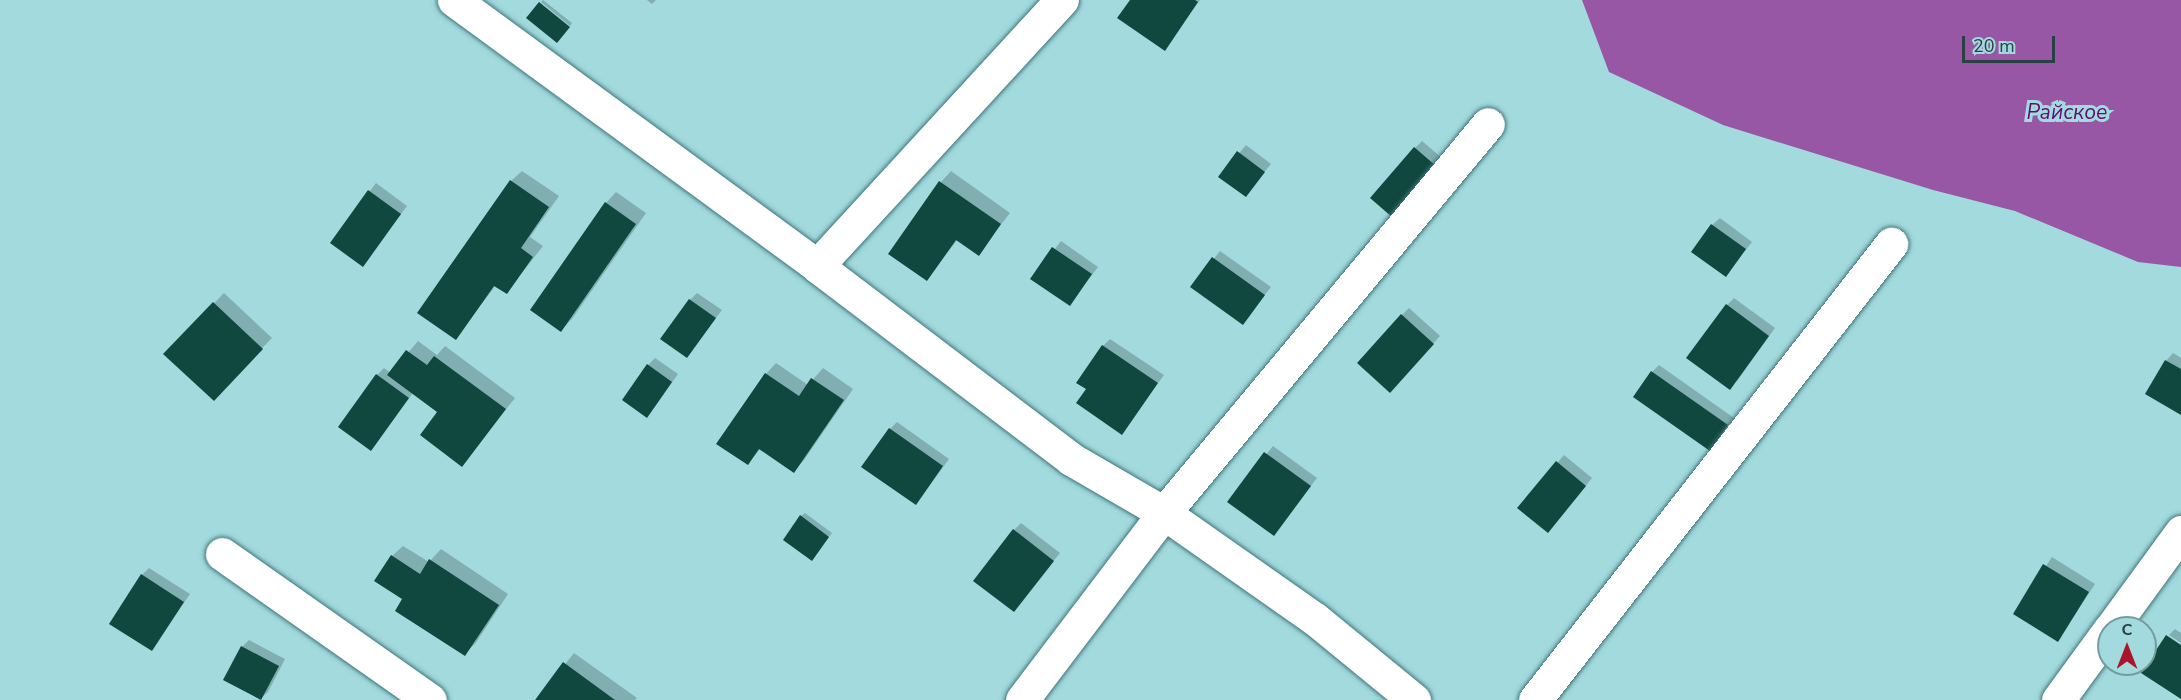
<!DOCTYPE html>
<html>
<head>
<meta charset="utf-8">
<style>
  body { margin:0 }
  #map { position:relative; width:2181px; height:700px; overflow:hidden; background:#a2dade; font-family:"Nunito Sans",sans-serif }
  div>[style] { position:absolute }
  .water>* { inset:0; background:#9857a4 }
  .shadow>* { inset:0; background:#0003 }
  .building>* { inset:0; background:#10473f }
  .roads { filter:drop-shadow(0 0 2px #3f7578) drop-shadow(0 0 2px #3f7578) }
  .minor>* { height:33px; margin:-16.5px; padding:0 16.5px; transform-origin:16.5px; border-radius:16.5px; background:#fff }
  span { translate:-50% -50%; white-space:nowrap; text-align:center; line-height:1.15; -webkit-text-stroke:6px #a2dade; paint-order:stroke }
  .water-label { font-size:21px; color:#640c72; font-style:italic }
  .north { position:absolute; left:2097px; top:616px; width:60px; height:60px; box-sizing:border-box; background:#a2dade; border:2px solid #729da0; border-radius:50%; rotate:0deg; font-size:16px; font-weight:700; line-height:24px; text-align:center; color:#2a4143 }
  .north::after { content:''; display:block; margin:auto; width:21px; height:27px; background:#ab152b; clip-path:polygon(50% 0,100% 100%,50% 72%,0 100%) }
  .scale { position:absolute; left:1962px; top:36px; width:93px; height:27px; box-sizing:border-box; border:3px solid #2a4143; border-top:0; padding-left:8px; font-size:18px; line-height:21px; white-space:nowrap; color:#2a4143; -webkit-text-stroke:4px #a2dade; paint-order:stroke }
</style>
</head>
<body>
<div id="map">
  <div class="water">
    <i style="clip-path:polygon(1582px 0,2181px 0,2181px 267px,2138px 262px,2015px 211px,1933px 190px,1723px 125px,1609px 72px)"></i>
  </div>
  <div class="shadow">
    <i style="clip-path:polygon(543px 0,572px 23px,570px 26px,541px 2px)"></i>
    <i style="clip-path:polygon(647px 0,656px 0,652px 4px)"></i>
    <i style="clip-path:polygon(1131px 0,1200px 0,1164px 49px)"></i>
    <i style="clip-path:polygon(1422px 141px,1442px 158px,1399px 207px,1415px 148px)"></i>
    <i style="clip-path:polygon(1246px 145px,1271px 164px,1245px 195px,1220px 176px)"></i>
    <i style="clip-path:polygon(522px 171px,559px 196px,530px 237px,543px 246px,507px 292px,496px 285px,456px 338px,511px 181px)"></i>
    <i style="clip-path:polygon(951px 171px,1010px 213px,978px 254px,958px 239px,927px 279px,890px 253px,941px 182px)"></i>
    <i style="clip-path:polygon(376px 183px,407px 206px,363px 265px,332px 242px)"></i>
    <i style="clip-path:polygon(616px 192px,646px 213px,572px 319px,561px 330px,532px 309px,606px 203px)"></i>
    <i style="clip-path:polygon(1720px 218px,1752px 242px,1726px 275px,1712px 225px)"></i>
    <i style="clip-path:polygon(1061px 241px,1098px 267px,1070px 304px,1033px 278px)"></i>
    <i style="clip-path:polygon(1220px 251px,1271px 287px,1243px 323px,1192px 287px)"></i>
    <i style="clip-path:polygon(224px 293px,272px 338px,213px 399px,166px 353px)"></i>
    <i style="clip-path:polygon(697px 293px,722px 310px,687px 356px,690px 300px)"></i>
    <i style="clip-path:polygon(1734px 298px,1775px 328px,1737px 381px,1727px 305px)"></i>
    <i style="clip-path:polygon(1409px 308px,1440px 336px,1397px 384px,1402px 315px)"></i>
    <i style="clip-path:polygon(1110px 339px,1164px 375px,1122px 433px,1088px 388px,1103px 346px)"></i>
    <i style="clip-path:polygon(418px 341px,437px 355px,445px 346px,515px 398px,462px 465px,439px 412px,413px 393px,371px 449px,377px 375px,384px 368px,391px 373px)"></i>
    <i style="clip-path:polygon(2173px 353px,2181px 358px,2181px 414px,2166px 361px)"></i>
    <i style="clip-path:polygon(655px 358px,678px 374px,654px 408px,648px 365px)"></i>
    <i style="clip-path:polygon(776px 363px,808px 385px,823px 368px,853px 389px,804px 460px,794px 471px,761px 448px,748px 463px,766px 374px)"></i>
    <i style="clip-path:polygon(1659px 365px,1734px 418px,1717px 442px,1652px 372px)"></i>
    <i style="clip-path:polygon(897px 422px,949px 459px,916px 504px,890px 429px)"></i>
    <i style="clip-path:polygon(1273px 446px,1317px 478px,1273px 534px,1229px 502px)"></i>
    <i style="clip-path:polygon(1564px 455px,1592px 478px,1555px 523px,1519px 507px)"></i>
    <i style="clip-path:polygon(805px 513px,832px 533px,815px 555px,801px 516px)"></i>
    <i style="clip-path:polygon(1021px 523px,1060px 553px,1014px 610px,1014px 530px)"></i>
    <i style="clip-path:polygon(403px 546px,429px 562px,441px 549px,508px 594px,475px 644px,464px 654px,405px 599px,392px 556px)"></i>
    <i style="clip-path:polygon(2052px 557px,2095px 584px,2058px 640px,2015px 613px)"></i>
    <i style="clip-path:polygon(149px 568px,190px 594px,152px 649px,142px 575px)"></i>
    <i style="clip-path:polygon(2175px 629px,2181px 633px,2181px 643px,2169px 635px)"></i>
    <i style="clip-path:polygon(249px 640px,285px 659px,268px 692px,260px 699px,242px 647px)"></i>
    <i style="clip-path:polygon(574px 653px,637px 698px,635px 700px,537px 700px)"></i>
  </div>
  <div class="building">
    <i style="clip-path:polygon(1130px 0,1195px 0,1198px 2px,1165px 51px,1117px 18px)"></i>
    <i style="clip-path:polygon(539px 2px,570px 27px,557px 43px,526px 18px)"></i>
    <i style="clip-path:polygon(1414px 147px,1436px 166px,1392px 217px,1370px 198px)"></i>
    <i style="clip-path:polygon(1237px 151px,1265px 172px,1246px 197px,1218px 177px)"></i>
    <i style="clip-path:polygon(510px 180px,549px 207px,521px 248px,533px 257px,507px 294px,494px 286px,456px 340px,417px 313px)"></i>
    <i style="clip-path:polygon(939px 181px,1001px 224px,979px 256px,956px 240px,927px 281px,888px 254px)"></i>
    <i style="clip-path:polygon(368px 190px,401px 214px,363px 267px,330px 243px)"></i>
    <i style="clip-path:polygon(605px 202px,636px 224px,561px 332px,530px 310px)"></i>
    <i style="clip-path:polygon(1711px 224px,1746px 249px,1726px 277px,1691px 252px)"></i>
    <i style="clip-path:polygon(1052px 247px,1092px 274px,1070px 306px,1030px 279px)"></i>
    <i style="clip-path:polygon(1212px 257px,1265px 295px,1243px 325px,1190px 287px)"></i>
    <i style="clip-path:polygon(689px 299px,716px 318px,687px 358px,660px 339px)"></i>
    <i style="clip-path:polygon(213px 302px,263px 349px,214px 401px,163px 354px)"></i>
    <i style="clip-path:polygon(1726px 304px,1769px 336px,1730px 390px,1686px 358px)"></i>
    <i style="clip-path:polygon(1401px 314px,1434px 344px,1390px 393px,1357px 363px)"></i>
    <i style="clip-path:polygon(1102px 345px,1158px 383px,1122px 435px,1076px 403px,1086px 389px,1076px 383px)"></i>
    <i style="clip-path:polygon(406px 350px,427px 365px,434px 356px,506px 409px,462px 467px,420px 435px,437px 412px,387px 375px)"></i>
    <i style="clip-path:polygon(2165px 360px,2181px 369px,2181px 415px,2145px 394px)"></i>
    <i style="clip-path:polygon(647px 364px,672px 382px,647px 418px,622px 400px)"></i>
    <i style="clip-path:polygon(1651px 371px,1728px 425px,1710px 451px,1633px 397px)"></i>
    <i style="clip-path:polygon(765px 373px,799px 396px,811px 378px,844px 400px,794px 473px,759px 449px,748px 465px,716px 444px)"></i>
    <i style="clip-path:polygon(376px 374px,409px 398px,371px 451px,338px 427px)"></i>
    <i style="clip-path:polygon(889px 428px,943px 466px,916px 505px,861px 467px)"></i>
    <i style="clip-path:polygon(1264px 452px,1311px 486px,1274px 536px,1227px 502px)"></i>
    <i style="clip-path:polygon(1556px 461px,1586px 486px,1548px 533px,1517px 508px)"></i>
    <i style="clip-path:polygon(800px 515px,829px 537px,812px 561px,783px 540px)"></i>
    <i style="clip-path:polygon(1013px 529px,1054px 561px,1014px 612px,973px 581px)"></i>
    <i style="clip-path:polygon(391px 555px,420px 574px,429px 559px,499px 605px,465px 656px,395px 611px,402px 599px,374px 581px)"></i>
    <i style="clip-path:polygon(2043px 564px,2089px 592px,2058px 642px,2013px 614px)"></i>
    <i style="clip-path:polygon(141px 574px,184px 602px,152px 651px,109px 624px)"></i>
    <i style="clip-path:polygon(2166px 635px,2181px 645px,2181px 699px,2141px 673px)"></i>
    <i style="clip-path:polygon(241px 646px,279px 666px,261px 700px,223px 680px)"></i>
    <i style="clip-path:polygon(563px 662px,615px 700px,535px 700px)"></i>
  </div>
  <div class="roads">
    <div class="minor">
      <i style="left:454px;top:0;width:450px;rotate:36.2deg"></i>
      <i style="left:817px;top:266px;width:319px;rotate:37.2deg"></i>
      <i style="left:1071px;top:459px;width:108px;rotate:30.1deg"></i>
      <i style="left:1164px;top:513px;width:184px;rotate:35.1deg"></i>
      <i style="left:1315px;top:619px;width:128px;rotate:39.3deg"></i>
      <i style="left:817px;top:266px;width:362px;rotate:-47.4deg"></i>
      <i style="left:222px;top:554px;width:254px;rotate:35.1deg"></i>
      <i style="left:2111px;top:628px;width:119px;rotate:-53.9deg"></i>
      <i style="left:1022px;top:700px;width:235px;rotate:-52.8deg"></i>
      <i style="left:1164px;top:513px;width:506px;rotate:-50.21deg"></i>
      <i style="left:1535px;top:700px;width:579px;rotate:-52.02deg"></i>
      <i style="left:2058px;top:700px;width:87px;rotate:-53.9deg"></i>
    </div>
  </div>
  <div class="water-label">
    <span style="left:2067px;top:112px">Райское</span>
  </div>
  <div class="north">С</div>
  <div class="scale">20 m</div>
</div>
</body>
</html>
